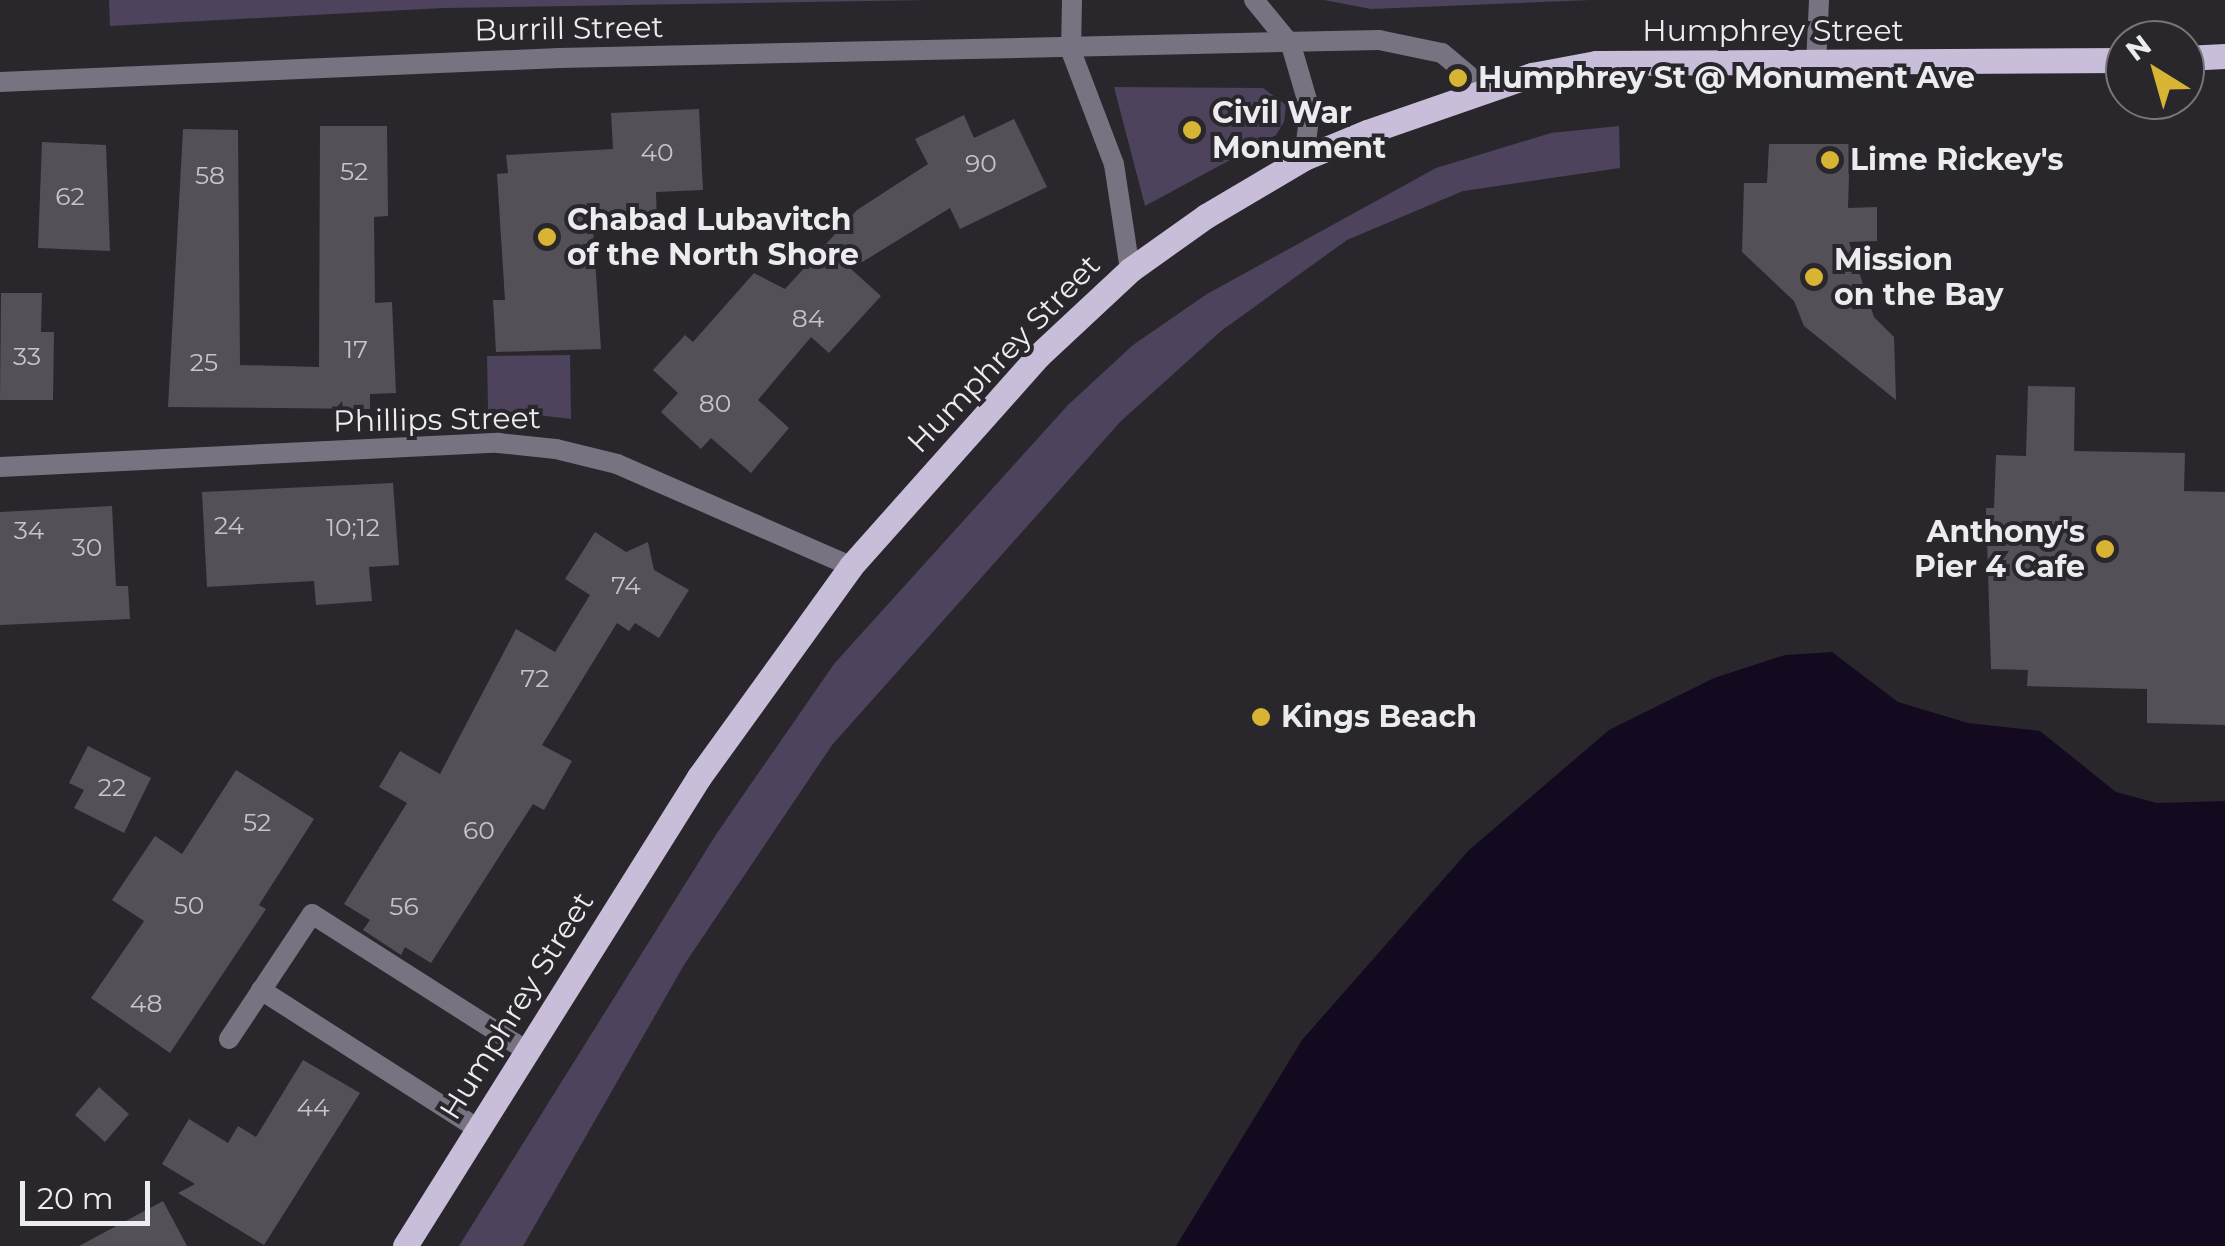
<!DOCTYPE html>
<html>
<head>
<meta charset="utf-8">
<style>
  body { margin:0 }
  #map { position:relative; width:2225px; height:1246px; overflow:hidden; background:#29272c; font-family:Montserrat,sans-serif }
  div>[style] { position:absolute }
  .green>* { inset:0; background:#4d435c }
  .water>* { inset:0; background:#140a20 }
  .building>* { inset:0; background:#535157 }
  .service>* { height:20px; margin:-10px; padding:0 10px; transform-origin:10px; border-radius:10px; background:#777380 }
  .minor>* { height:20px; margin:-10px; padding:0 10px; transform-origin:10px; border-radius:10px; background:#777380 }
  .tertiary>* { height:20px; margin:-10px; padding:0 10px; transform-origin:10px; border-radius:10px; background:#777380 }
  .primary>* { height:25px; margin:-12.5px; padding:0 12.5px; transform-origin:12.5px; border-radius:12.5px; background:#c8bed9 }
  .dots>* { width:28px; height:28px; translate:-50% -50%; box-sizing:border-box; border:5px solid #29272c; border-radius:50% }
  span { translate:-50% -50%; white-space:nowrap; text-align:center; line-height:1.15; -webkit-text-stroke:8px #29272c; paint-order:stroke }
  .number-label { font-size:25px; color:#c6c4c9 }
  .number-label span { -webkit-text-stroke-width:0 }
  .street-label { font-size:30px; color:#ecebef }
  .poi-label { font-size:30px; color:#ecebef; font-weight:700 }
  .left { translate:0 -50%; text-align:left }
  .right { translate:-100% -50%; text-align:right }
  .north { position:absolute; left:2105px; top:20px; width:100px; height:100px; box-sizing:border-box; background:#29272c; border:2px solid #77757a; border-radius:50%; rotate:323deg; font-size:28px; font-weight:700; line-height:40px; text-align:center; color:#ecebef }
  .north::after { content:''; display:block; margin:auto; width:35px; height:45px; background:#d8b434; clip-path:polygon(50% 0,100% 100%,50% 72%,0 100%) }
  .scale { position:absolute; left:20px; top:1181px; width:130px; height:45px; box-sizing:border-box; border:5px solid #ecebef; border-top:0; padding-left:12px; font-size:30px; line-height:35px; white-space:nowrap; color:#ecebef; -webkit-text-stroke:8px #29272c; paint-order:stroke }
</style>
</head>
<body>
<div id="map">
  <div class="green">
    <i style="clip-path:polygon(109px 0,929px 0,443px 8px,110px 26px)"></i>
    <i style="clip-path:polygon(1324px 0,1591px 0,1371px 9px)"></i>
    <i style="clip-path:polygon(1114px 87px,1263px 88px,1286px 105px,1284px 122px,1276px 135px,1145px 206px)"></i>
    <i style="clip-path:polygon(1619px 126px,1620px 168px,1463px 191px,1347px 240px,1221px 331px,1121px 421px,832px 745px,684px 965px,523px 1246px,459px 1246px,717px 833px,834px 664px,1068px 405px,1133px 345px,1207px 294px,1436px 168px,1551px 133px)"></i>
    <i style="clip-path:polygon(570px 355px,571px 419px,488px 409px,487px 356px)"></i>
  </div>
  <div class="water">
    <i style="clip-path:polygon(1832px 652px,1898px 702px,1968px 723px,2040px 731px,2116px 792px,2157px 803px,2225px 801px,2225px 1246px,1176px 1246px,1302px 1040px,1469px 850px,1609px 730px,1714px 678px,1785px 655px)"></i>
  </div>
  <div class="building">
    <i style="clip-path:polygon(699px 109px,703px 190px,656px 192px,657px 226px,593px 230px,601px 349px,496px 352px,493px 300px,505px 300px,497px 174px,508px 173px,506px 155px,613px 149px,611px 113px)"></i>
    <i style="clip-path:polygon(964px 115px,974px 138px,1014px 119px,1047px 187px,960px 229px,950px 208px,851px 269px,881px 296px,829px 353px,811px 337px,758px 400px,789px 428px,751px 473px,711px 438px,701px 449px,661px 412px,678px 393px,653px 370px,685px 335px,693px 342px,754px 273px,785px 289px,857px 210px,928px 164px,915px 139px)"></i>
    <i style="clip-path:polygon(320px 126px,387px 126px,388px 216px,374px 217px,375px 303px,392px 302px,396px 393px,370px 394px,370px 409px,168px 407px,183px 129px,238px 130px,240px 365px,319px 367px)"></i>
    <i style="clip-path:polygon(42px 142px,106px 145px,110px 251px,38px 248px)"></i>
    <i style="clip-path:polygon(1769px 144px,1850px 144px,1848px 208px,1877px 207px,1877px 241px,1849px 242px,1874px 317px,1894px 337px,1896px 400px,1804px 326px,1794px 301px,1742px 252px,1744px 183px,1767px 183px)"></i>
    <i style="clip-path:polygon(1px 293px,42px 293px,41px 332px,54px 332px,53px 400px,0 400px)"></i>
    <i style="clip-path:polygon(2028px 386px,2075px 387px,2074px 451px,2185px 453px,2184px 491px,2225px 492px,2225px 725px,2147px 723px,2147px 689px,2027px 686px,2028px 670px,1991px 669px,1986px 508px,1994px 508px,1996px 455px,2026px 456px)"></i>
    <i style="clip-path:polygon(393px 483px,399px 565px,369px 567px,372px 601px,316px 605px,314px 581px,207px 587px,202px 492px)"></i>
    <i style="clip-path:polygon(112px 506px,116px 586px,128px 586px,130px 619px,0 625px,0 512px)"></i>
    <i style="clip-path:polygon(595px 532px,626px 552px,648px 542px,654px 570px,689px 590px,659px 638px,635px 623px,629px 631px,617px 623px,542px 745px,572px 761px,544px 810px,533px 804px,431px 963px,405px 947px,401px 955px,363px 930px,370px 920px,344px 904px,407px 803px,379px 787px,400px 751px,440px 774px,516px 629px,555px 652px,590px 595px,565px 579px)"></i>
    <i style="clip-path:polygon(88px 746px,151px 778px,124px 833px,74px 808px,84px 790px,69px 783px)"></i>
    <i style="clip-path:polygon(236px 770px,314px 819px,259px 905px,266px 909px,170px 1053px,91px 998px,144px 921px,112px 900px,155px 836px,182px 854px)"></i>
    <i style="clip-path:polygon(303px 1060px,360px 1093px,264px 1245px,178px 1193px,195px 1184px,162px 1164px,189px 1119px,228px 1143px,238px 1126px,256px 1137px)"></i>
    <i style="clip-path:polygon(99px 1087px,129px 1114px,105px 1142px,75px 1115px)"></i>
    <i style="clip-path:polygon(163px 1201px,187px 1246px,79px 1246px)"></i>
  </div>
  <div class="service">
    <i style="left:261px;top:990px;width:258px;rotate:32.6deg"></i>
    <i style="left:229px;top:1039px;width:150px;rotate:-56.4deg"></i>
    <i style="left:312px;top:914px;width:255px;rotate:32.5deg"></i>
  </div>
  <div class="minor">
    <i style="left:0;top:467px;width:499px;rotate:-2.8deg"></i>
    <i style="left:498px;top:443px;width:58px;rotate:5.9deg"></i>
    <i style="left:556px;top:449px;width:63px;rotate:13.8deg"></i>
    <i style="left:617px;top:464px;width:255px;rotate:23.6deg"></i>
  </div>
  <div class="tertiary">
    <i style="left:1072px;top:0;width:51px;rotate:91.1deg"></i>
    <i style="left:1071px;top:51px;width:121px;rotate:69.2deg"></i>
    <i style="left:1114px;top:164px;width:107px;rotate:81.4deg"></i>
    <i style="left:1254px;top:0;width:58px;rotate:50.6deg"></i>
    <i style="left:1291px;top:45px;width:68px;rotate:73.7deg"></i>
    <i style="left:1310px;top:110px;width:48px;rotate:97.1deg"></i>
    <i style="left:1816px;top:64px;width:64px;rotate:-87.3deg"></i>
    <i style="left:0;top:82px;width:560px;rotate:-2.46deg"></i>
    <i style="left:559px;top:58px;width:820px;rotate:-1.26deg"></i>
    <i style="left:1379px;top:40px;width:64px;rotate:11.7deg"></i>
    <i style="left:1442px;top:53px;width:56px;rotate:39.9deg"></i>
  </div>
  <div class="primary">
    <i style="left:2185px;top:58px;width:40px;rotate:-2.9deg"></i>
    <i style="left:405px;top:1246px;width:554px;rotate:-57.92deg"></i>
    <i style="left:699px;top:777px;width:260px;rotate:-54.2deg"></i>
    <i style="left:851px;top:566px;width:283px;rotate:-48.3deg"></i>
    <i style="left:1039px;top:355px;width:125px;rotate:-43deg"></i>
    <i style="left:1130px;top:270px;width:93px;rotate:-35.4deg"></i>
    <i style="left:1206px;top:216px;width:114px;rotate:-30.6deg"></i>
    <i style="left:1304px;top:158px;width:68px;rotate:-22.4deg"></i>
    <i style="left:1367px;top:132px;width:175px;rotate:-19.1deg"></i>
    <i style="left:1532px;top:75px;width:65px;rotate:-10.6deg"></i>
    <i style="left:1596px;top:63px;width:529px;rotate:-0.32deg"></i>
  </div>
  <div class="dots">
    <i style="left:1458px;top:78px;background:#d8b434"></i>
    <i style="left:1192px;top:130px;background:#d8b434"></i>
    <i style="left:1830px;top:160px;background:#d8b434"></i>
    <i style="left:547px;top:237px;background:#d8b434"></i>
    <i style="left:1814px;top:277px;background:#d8b434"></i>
    <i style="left:2105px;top:549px;background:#d8b434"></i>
    <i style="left:1261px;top:717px;background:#d8b434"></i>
  </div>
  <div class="number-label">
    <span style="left:657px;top:152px">40</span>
    <span style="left:981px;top:163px">90</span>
    <span style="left:354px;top:171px">52</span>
    <span style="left:210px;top:175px">58</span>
    <span style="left:70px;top:196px">62</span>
    <span style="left:808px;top:318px">84</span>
    <span style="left:356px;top:349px">17</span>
    <span style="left:27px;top:356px">33</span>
    <span style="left:204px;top:362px">25</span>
    <span style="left:715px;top:403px">80</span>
    <span style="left:229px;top:525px">24</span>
    <span style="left:353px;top:527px">10;12</span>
    <span style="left:29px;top:530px">34</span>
    <span style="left:87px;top:547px">30</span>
    <span style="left:626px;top:585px">74</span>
    <span style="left:535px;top:678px">72</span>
    <span style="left:112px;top:787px">22</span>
    <span style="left:257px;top:822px">52</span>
    <span style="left:479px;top:830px">60</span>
    <span style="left:189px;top:905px">50</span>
    <span style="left:404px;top:906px">56</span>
    <span style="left:146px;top:1003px">48</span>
    <span style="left:313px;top:1107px">44</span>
  </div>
  <div class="street-label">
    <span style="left:569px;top:29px;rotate:-1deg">Burrill Street</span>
    <span style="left:1773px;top:31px">Humphrey Street</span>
    <span style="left:1004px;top:354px;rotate:-46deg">Humphrey Street</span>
    <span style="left:437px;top:420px;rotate:-1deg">Phillips Street</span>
    <span style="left:517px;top:1006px;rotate:-58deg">Humphrey Street</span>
  </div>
  <div class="poi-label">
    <span class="left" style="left:1478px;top:78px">Humphrey St @ Monument Ave</span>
    <span class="left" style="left:1212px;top:130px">Civil War<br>Monument</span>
    <span class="left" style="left:1850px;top:160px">Lime Rickey's</span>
    <span class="left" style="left:567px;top:237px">Chabad Lubavitch<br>of the North Shore</span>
    <span class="left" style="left:1834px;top:277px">Mission<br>on the Bay</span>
    <span class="right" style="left:2085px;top:549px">Anthony's<br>Pier 4 Cafe</span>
    <span class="left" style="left:1281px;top:717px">Kings Beach</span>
  </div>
  <div class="north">N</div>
  <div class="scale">20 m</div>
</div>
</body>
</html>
